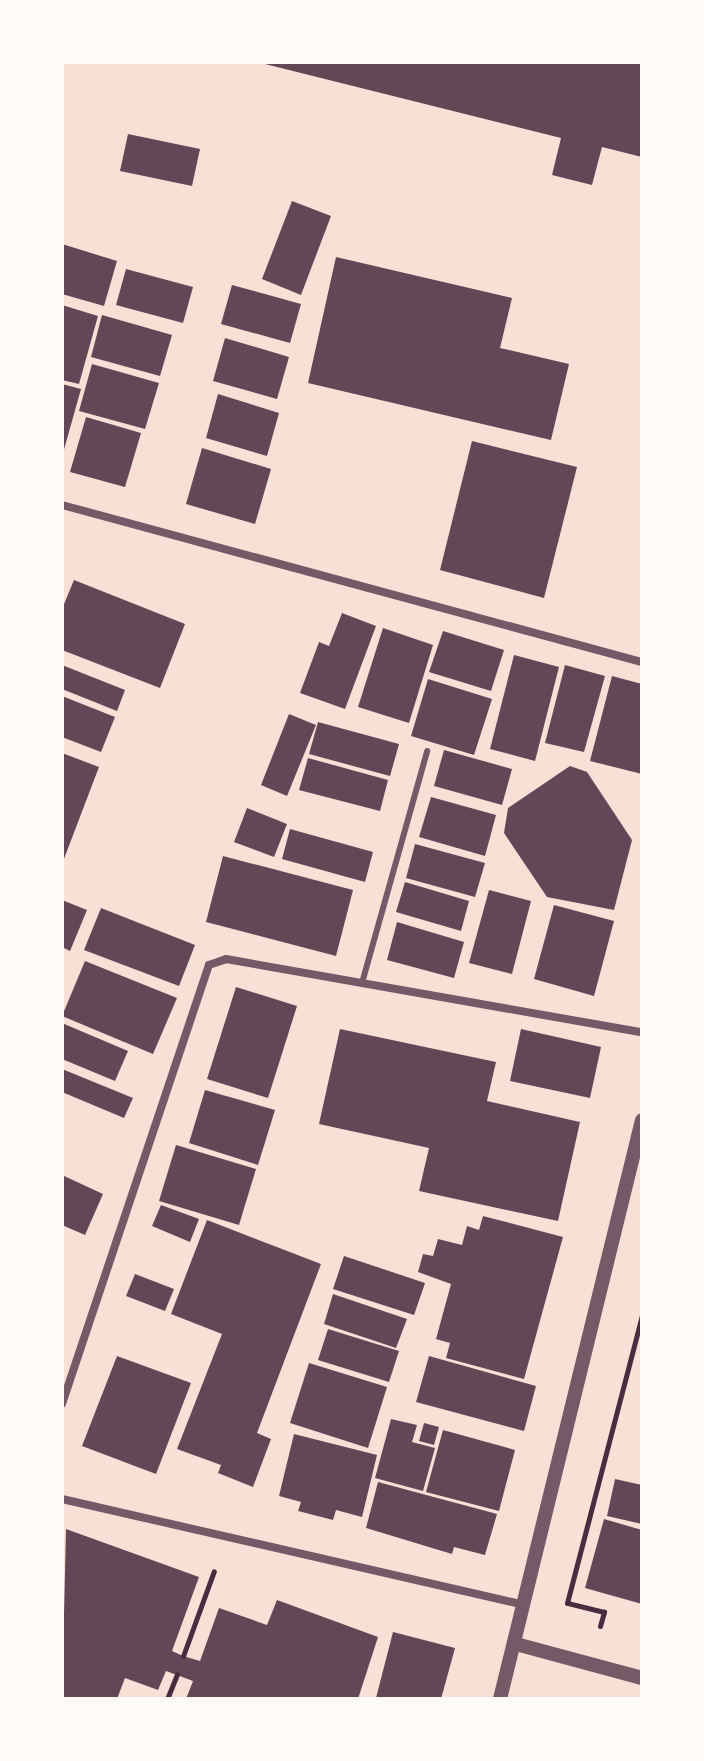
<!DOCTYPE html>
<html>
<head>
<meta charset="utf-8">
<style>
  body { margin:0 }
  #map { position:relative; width:704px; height:1761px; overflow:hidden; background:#f7e1d7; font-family:"Titillium Web",sans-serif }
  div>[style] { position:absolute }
  .building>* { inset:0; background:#644757 }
  .path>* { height:5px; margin:-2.5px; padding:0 2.5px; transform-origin:2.5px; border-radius:2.5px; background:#4a2c40 }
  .service>* { height:6px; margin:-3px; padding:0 3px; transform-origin:3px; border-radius:3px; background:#755966 }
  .minor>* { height:8px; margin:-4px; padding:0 4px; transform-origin:4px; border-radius:4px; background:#755966 }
  .tertiary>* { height:14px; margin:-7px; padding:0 7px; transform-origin:7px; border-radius:7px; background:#755966 }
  span { translate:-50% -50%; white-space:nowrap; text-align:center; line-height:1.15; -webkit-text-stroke:8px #fffaf5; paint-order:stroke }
  .frame { position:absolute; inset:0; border:64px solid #fffaf5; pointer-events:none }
</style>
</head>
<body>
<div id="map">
  <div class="building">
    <i style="clip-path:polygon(257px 62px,642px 62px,642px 157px,602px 147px,592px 185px,552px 175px,561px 138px)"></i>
    <i style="clip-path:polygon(128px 134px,200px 149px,192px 186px,120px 171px)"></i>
    <i style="clip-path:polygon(292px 201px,331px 216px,301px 295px,262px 279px)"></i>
    <i style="clip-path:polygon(62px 244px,117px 261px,104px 306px,62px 294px)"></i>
    <i style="clip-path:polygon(336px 257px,512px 298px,500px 348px,569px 364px,551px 440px,308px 383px)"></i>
    <i style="clip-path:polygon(126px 269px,193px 287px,183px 323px,116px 305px)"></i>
    <i style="clip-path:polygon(232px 285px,301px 304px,290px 343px,221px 324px)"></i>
    <i style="clip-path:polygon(62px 305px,98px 316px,79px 384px,62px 380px)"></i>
    <i style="clip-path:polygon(102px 315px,172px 335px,160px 376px,91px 357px)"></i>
    <i style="clip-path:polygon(225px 338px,289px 357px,277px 399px,213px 381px)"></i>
    <i style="clip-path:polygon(92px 364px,159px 383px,145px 429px,79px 411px)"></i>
    <i style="clip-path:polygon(62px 384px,81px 389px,63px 453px,62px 453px)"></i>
    <i style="clip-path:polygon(218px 394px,279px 413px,267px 456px,206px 438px)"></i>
    <i style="clip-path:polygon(86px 417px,141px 433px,125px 487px,70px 472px)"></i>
    <i style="clip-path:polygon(472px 441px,577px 467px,544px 598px,440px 570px)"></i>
    <i style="clip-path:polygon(202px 448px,271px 469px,255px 524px,186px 504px)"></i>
    <i style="clip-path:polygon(74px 580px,185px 624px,160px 688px,62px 650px,62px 609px)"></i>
    <i style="clip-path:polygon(342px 613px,376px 626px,345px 709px,300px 693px,319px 642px,329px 646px)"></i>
    <i style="clip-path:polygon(383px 628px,433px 645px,409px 723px,358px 707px)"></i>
    <i style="clip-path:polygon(443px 631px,504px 650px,491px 691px,429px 672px)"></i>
    <i style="clip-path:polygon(514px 655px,559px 667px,535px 761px,490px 749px)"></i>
    <i style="clip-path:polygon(62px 665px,125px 690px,117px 711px,62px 689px)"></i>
    <i style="clip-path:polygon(565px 665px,605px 676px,584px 752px,545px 743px)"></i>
    <i style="clip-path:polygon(612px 676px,642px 684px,642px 774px,590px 761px)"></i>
    <i style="clip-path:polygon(428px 679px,492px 699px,474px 755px,411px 736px)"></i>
    <i style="clip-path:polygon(62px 696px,115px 717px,101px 752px,62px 737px)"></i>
    <i style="clip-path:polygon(289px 714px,316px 725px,287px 796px,261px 785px)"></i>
    <i style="clip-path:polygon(318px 722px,399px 744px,390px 776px,309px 754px)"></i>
    <i style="clip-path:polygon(444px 750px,512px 769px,502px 805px,434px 786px)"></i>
    <i style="clip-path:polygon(62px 753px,99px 767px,62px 864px)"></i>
    <i style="clip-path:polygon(308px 758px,388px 780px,380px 811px,299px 790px)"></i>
    <i style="clip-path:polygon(570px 766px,587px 772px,632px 840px,614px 910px,547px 897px,504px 833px,508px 808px)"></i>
    <i style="clip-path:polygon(431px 797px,496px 815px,485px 856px,419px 837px)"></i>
    <i style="clip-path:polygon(247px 808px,287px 824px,274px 857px,234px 842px)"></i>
    <i style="clip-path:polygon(290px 829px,373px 852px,365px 882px,282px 859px)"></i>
    <i style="clip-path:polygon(415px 844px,485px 863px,475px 897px,406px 878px)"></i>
    <i style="clip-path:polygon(223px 856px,353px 890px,336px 956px,206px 922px)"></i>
    <i style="clip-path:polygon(405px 882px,469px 901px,461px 931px,396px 912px)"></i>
    <i style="clip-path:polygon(489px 890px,531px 901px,512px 974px,469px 963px)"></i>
    <i style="clip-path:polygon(62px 900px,87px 910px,70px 951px,62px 947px)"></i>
    <i style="clip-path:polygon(554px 905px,614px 921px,594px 996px,534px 979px)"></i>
    <i style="clip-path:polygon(101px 908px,195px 945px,179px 986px,84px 950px)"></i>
    <i style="clip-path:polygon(397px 922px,464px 942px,454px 978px,387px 960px)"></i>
    <i style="clip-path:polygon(85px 961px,177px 998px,153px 1054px,62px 1016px)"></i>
    <i style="clip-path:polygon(236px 987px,297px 1006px,268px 1098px,207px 1079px)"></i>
    <i style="clip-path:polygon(62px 1023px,128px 1051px,115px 1081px,62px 1059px)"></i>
    <i style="clip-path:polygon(340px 1029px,496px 1062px,487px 1101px,580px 1122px,558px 1221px,419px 1191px,429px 1148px,319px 1124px)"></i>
    <i style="clip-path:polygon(521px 1029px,601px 1047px,590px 1098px,510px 1081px)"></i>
    <i style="clip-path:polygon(62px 1069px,133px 1098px,124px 1118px,62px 1092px)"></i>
    <i style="clip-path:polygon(205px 1090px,275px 1110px,258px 1165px,189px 1143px)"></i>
    <i style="clip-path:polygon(176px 1145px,256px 1169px,239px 1225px,159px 1201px)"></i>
    <i style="clip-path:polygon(62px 1175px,103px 1194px,85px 1235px,62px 1225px)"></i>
    <i style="clip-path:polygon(161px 1205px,199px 1219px,190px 1242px,152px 1226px)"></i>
    <i style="clip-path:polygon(483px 1216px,563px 1237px,524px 1379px,446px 1358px,450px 1343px,436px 1339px,451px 1284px,418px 1272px,423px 1254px,433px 1256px,438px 1239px,462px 1245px,467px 1226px,479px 1230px)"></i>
    <i style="clip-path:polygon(207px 1220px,321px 1264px,257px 1433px,271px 1439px,253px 1487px,218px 1473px,221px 1465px,177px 1449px,222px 1334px,171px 1314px)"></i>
    <i style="clip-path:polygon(344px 1256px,425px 1283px,414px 1315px,333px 1289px)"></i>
    <i style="clip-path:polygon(135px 1274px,174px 1289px,165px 1311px,126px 1296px)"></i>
    <i style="clip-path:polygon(333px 1294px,407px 1319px,396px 1348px,324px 1324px)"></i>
    <i style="clip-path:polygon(328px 1329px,399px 1351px,389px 1382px,318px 1360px)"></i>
    <i style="clip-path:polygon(117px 1356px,191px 1383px,156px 1474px,82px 1446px)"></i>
    <i style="clip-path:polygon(429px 1356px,536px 1386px,524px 1431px,416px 1402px)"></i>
    <i style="clip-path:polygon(309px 1363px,387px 1387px,368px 1448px,290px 1423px)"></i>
    <i style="clip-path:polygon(391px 1419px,417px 1425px,412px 1442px,435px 1448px,423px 1491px,375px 1478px)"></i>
    <i style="clip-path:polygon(424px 1423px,439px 1427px,434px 1445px,419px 1441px)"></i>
    <i style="clip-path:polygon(443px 1430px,515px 1450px,499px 1511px,426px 1492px)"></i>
    <i style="clip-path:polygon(294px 1434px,377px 1455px,362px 1517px,336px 1510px,333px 1520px,298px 1511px,301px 1502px,279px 1496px)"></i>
    <i style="clip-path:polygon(615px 1479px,642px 1485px,642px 1524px,607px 1516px)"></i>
    <i style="clip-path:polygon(378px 1482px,497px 1514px,485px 1555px,454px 1547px,452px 1554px,366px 1528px)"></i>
    <i style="clip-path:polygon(604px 1519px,642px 1530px,642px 1604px,585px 1588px)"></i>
    <i style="clip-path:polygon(66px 1529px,199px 1577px,172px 1651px,183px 1656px,200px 1661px,219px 1608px,267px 1625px,277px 1600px,378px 1637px,358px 1699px,186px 1699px,193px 1681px,166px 1671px,158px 1690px,125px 1678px,117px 1699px,62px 1699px)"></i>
    <i style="clip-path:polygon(393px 1632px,455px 1648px,441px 1699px,376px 1698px)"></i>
  </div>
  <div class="path">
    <i style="left:600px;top:1626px;width:15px;rotate:-74deg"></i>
    <i style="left:604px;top:1612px;width:38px;rotate:-166deg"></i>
    <i style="left:567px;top:1603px;width:297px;rotate:-75.4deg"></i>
    <i style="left:183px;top:1656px;width:90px;rotate:-70deg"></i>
    <i style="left:167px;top:1699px;width:27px;rotate:-68deg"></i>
  </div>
  <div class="service">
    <i style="left:362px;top:983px;width:241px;rotate:-74.3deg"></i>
  </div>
  <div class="minor">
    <i style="left:62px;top:505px;width:601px;rotate:15.15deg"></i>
    <i style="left:62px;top:1404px;width:463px;rotate:-71.5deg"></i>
    <i style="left:209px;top:965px;width:18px;rotate:-19deg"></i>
    <i style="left:226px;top:959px;width:422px;rotate:10deg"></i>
    <i style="left:62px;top:1499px;width:475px;rotate:12.9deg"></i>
  </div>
  <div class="tertiary">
    <i style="left:516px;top:1644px;width:131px;rotate:15.1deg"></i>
    <i style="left:500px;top:1699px;width:596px;rotate:-76.22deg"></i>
  </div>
  <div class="frame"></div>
</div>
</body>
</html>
